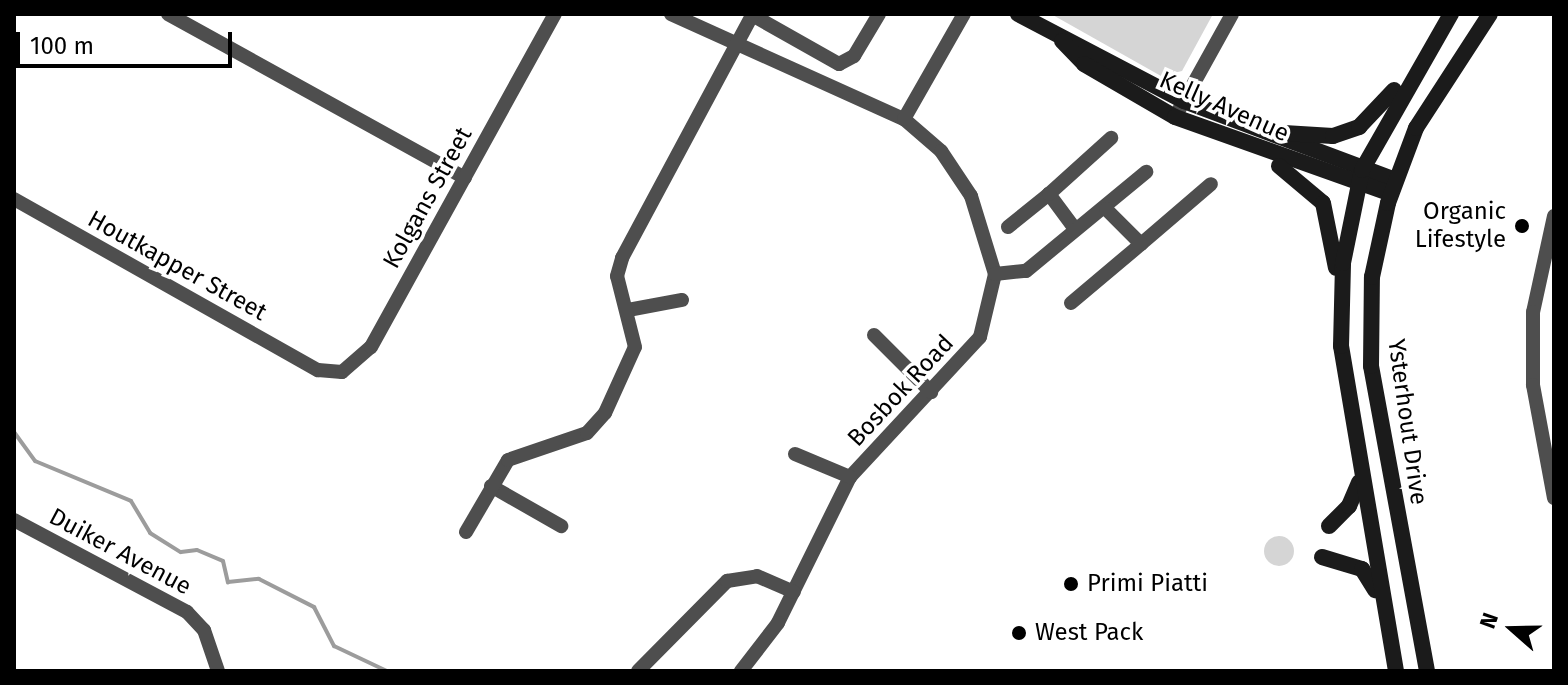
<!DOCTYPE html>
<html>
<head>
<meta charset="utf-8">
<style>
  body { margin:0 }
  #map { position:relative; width:1568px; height:685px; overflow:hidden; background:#fff; font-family:"Fira Sans",sans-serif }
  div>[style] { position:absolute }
  .green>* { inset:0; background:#d5d5d5 }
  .round { border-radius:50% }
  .stream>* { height:4px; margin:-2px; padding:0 2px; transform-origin:2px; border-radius:2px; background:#9c9c9c }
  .street>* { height:14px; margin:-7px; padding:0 7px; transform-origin:7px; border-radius:7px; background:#4e4e4e }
  .secondary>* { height:16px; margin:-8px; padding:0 8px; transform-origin:8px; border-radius:8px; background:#1b1b1b }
  .dots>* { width:22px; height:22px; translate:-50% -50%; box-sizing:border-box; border:4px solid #fff; border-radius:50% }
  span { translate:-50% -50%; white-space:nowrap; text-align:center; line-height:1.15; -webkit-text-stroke:7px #fff; paint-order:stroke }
  .street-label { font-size:24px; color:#000 }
  .poi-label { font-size:24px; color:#000 }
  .right { translate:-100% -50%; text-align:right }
  .left { translate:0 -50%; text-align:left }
  .frame { position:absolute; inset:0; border:16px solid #000; pointer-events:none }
  .north { position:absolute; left:1472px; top:589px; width:80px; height:80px; -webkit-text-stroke:6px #fff; paint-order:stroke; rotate:290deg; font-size:22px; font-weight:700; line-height:32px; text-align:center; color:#000 }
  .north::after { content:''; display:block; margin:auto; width:28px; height:36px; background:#000; clip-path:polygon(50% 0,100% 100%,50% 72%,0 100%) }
  .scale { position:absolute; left:16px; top:32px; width:216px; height:36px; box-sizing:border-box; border:4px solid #000; border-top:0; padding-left:10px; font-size:24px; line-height:28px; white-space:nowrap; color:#000; -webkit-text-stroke:6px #fff; paint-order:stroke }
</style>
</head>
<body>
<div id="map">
  <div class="green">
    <i style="clip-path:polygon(1051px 14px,1213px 14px,1182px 71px,1161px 76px)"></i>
    <i class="round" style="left:1264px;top:536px;width:30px;height:30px"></i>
  </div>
  <div class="stream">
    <i style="left:14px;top:432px;width:36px;rotate:54deg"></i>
    <i style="left:35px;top:461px;width:104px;rotate:22.6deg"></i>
    <i style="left:131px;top:501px;width:37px;rotate:59deg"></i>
    <i style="left:150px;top:533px;width:36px;rotate:32deg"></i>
    <i style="left:181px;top:552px;width:16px;rotate:-7deg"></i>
    <i style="left:197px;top:550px;width:28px;rotate:23deg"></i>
    <i style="left:223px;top:561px;width:22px;rotate:77deg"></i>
    <i style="left:228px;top:582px;width:31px;rotate:-6deg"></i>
    <i style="left:259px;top:579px;width:62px;rotate:27deg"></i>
    <i style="left:314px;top:607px;width:44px;rotate:62.9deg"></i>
    <i style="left:334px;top:646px;width:59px;rotate:25.3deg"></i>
  </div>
  <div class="street">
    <i style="left:168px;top:14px;width:339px;rotate:28.9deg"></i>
    <i style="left:671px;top:14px;width:256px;rotate:24.3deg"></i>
    <i style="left:904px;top:119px;width:49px;rotate:40.9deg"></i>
    <i style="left:941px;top:151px;width:54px;rotate:56.3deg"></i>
    <i style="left:971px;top:196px;width:82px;rotate:72.9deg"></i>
    <i style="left:995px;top:274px;width:65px;rotate:103.4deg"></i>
    <i style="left:980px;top:337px;width:191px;rotate:132.9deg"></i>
    <i style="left:850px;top:477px;width:163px;rotate:116.3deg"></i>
    <i style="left:778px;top:623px;width:61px;rotate:127.6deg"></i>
    <i style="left:752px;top:15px;width:100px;rotate:29.4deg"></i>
    <i style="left:839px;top:64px;width:17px;rotate:-28deg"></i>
    <i style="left:854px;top:56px;width:49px;rotate:-59.2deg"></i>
    <i style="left:1175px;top:117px;width:118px;rotate:-61deg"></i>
    <i style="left:904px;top:119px;width:121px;rotate:-60.3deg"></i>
    <i style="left:14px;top:199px;width:349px;rotate:29.4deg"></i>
    <i style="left:318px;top:370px;width:24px;rotate:5deg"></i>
    <i style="left:342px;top:372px;width:38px;rotate:-41deg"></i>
    <i style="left:371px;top:347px;width:380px;rotate:-61.1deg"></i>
    <i style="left:1554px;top:216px;width:98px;rotate:102.3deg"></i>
    <i style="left:1533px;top:312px;width:73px;rotate:90deg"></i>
    <i style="left:1533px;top:385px;width:115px;rotate:79.5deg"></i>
    <i style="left:1008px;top:227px;width:53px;rotate:-38.8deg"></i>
    <i style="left:1075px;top:229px;width:44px;rotate:-126.6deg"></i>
    <i style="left:1049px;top:194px;width:84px;rotate:-42.1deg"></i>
    <i style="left:1141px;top:244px;width:92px;rotate:-40.6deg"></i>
    <i style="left:995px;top:274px;width:31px;rotate:-6deg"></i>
    <i style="left:1026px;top:271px;width:156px;rotate:-39.5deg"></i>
    <i style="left:1071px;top:303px;width:92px;rotate:-40.1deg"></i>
    <i style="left:1141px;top:244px;width:49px;rotate:-135deg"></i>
    <i style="left:628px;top:310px;width:55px;rotate:-10.5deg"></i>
    <i style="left:874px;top:335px;width:81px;rotate:45deg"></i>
    <i style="left:795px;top:454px;width:60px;rotate:22.7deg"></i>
    <i style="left:491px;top:486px;width:81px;rotate:29.7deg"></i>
    <i style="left:14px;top:520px;width:196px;rotate:28deg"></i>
    <i style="left:187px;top:612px;width:25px;rotate:47deg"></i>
    <i style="left:204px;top:630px;width:43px;rotate:71.1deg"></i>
    <i style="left:466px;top:532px;width:83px;rotate:-59.7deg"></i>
    <i style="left:508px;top:460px;width:83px;rotate:-18.9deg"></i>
    <i style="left:587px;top:433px;width:27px;rotate:-48deg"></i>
    <i style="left:605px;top:413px;width:72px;rotate:-65.6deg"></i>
    <i style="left:635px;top:347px;width:73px;rotate:-104.2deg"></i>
    <i style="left:617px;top:276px;width:19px;rotate:-74deg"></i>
    <i style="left:622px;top:258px;width:277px;rotate:-61.8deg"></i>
    <i style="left:638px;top:671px;width:127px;rotate:-45.3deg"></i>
    <i style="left:727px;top:581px;width:30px;rotate:-9deg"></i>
    <i style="left:757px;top:576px;width:40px;rotate:23.4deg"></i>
  </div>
  <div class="secondary">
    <i style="left:1018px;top:14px;width:187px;rotate:27.7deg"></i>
    <i style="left:1184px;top:101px;width:225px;rotate:20.5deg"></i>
    <i style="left:1062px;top:41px;width:32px;rotate:46deg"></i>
    <i style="left:1084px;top:64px;width:105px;rotate:30.2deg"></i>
    <i style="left:1175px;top:117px;width:229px;rotate:19.6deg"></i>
    <i style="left:1284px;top:133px;width:49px;rotate:3.5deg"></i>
    <i style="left:1333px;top:136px;width:28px;rotate:-19deg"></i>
    <i style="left:1359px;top:127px;width:51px;rotate:-46.6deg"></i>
    <i style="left:1279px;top:166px;width:57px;rotate:40.1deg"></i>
    <i style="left:1323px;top:203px;width:66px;rotate:78.7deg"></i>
    <i style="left:1329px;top:526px;width:28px;rotate:-45deg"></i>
    <i style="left:1349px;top:506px;width:26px;rotate:-67deg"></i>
    <i style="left:1322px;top:557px;width:42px;rotate:16.7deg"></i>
    <i style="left:1362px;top:569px;width:25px;rotate:58deg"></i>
    <i style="left:1396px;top:671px;width:330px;rotate:-99.6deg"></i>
    <i style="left:1341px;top:346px;width:83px;rotate:-88.6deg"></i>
    <i style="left:1343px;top:263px;width:95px;rotate:-78.5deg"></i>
    <i style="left:1362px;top:170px;width:180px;rotate:-60.3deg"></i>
    <i style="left:1427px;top:671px;width:310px;rotate:-100.4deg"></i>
    <i style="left:1371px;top:366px;width:89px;rotate:-89.4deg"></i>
    <i style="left:1372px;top:277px;width:76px;rotate:-77.8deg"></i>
    <i style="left:1388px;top:203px;width:80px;rotate:-69.5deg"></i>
    <i style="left:1416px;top:128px;width:136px;rotate:-57deg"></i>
  </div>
  <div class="dots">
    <i style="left:1522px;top:226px;background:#000"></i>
    <i style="left:1071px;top:584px;background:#000"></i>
    <i style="left:1019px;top:633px;background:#000"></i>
  </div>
  <div class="street-label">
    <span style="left:1224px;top:107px;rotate:24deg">Kelly Avenue</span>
    <span style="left:428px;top:198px;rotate:-61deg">Kolgans Street</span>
    <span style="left:177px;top:266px;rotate:29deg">Houtkapper Street</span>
    <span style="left:901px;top:391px;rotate:-47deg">Bosbok Road</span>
    <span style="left:1407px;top:422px;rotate:82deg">Ysterhout Drive</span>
    <span style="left:120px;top:552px;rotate:28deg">Duiker Avenue</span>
  </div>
  <div class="poi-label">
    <span class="right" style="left:1506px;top:226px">Organic<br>Lifestyle</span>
    <span class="left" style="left:1087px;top:584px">Primi Piatti</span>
    <span class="left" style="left:1035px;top:633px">West Pack</span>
  </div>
  <div class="frame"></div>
  <div class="north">N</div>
  <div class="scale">100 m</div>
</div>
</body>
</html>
